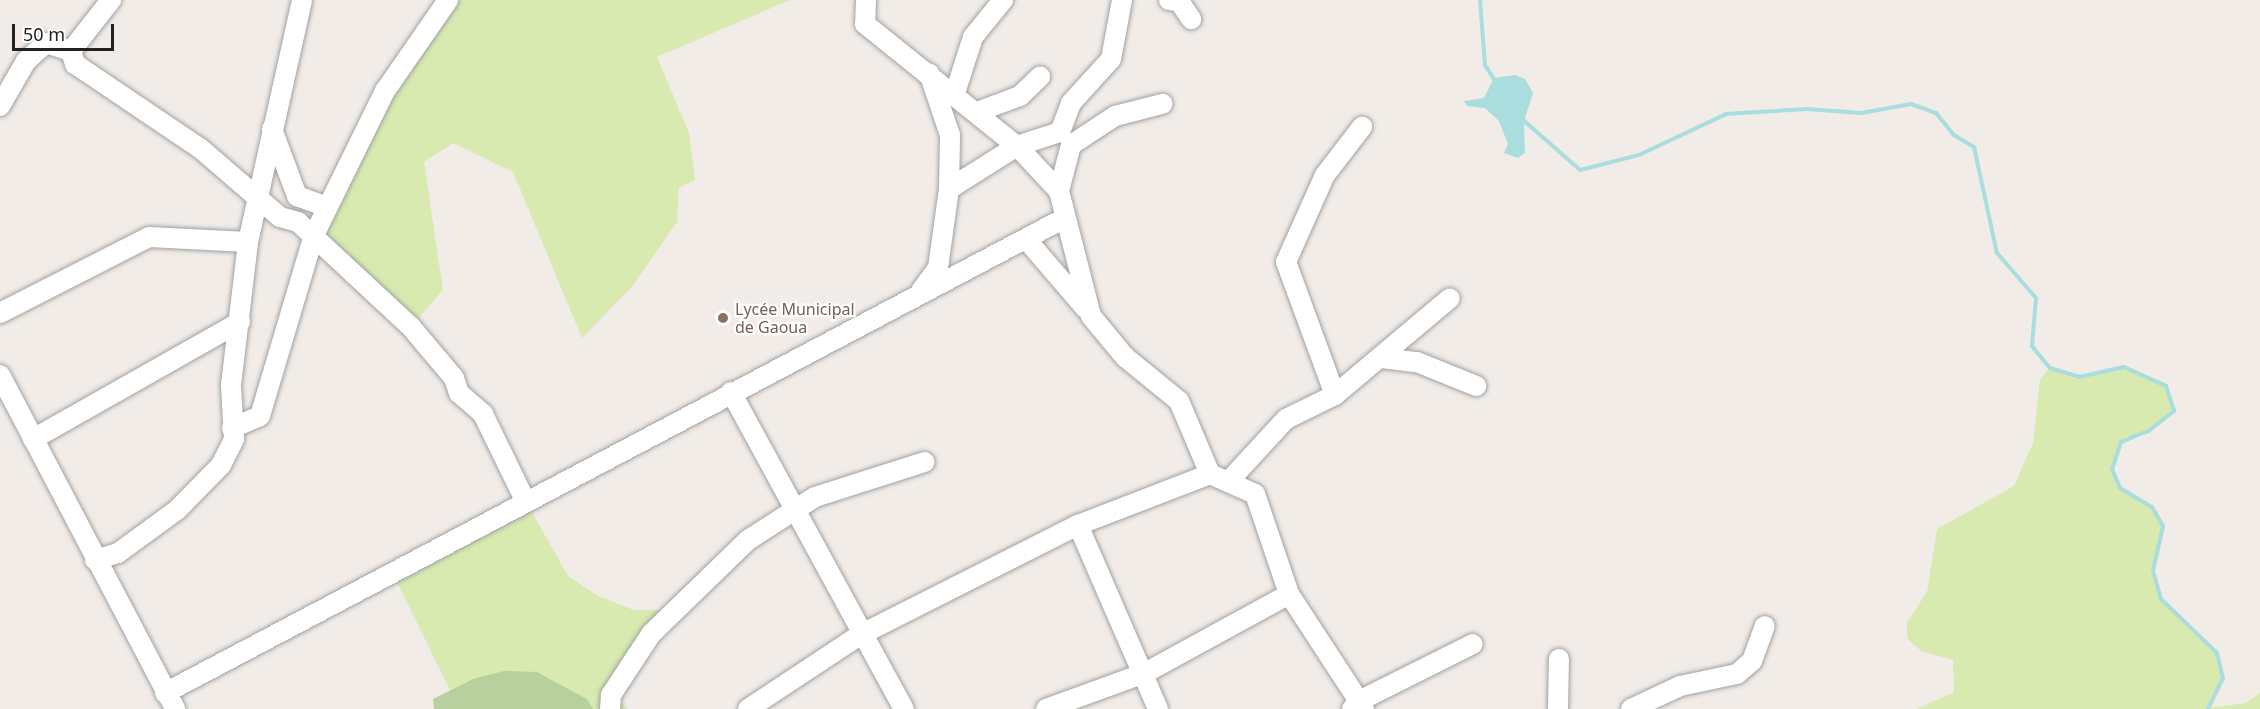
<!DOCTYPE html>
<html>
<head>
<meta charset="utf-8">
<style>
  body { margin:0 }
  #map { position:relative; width:2260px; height:709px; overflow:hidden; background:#f1ece8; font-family:"Noto Sans",sans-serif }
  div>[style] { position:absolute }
  .grass>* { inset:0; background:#d8eaaf }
  .forest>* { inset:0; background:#b7d09d }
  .water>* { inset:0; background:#a9ddde }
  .stream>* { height:4px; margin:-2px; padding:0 2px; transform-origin:2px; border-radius:2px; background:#a9ddde }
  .roads { filter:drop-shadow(0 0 2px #a2a2a2) drop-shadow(0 0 2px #a2a2a2) }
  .minor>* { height:20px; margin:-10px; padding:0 10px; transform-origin:10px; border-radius:10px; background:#fff }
  .dots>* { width:16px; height:16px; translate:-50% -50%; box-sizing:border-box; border:3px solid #fff; border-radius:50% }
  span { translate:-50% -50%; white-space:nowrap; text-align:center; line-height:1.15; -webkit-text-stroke:4.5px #fff; paint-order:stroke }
  .education-label { font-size:16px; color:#785e54 }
  .left { translate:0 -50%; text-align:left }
  .scale { position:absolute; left:12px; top:24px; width:102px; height:27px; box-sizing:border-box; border:3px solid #212121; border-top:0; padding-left:8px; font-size:18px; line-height:21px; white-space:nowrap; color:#212121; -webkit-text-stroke:4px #fff; paint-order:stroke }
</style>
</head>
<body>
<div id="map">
  <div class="grass">
    <i style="clip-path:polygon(448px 0,790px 0,657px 57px,689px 133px,695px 180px,679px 188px,677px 222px,631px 288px,582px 338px,513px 172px,453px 143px,424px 162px,443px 290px,411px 327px,314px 235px)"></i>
    <i style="clip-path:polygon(2124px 367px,2166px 386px,2174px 411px,2148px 431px,2121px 442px,2112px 469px,2120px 488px,2152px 507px,2163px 526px,2153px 571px,2161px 599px,2217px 653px,2223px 678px,2209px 708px,2246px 703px,2260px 693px,2260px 709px,1917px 709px,1954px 692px,1953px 660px,1921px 651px,1907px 638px,1907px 622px,1927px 592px,1937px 529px,2014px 486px,2033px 443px,2040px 379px,2050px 368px,2079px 377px)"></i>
    <i style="clip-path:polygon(525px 500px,568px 576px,598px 596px,634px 610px,676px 610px,612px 695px,628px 709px,593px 709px,587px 699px,537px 672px,473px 679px,450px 690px,392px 572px)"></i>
  </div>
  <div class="forest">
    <i style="clip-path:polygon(504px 671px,537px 672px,587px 699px,593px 709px,434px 709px,433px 699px,473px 679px)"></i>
  </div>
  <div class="water">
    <i style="clip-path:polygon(1515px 75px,1525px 79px,1533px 93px,1524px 121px,1525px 153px,1518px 158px,1504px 153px,1508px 144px,1499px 121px,1485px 108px,1467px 106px,1464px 101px,1484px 98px,1494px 78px)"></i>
  </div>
  <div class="stream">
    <i style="left:1480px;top:0;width:65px;rotate:85.6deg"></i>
    <i style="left:1485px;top:65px;width:19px;rotate:58deg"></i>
    <i style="left:1522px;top:119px;width:77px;rotate:41.3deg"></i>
    <i style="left:1580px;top:170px;width:61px;rotate:-14.3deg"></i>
    <i style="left:1639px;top:155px;width:96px;rotate:-25.2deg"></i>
    <i style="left:1726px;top:114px;width:81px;rotate:-3.5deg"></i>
    <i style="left:1807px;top:109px;width:54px;rotate:4.2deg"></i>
    <i style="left:1861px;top:113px;width:51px;rotate:-10.2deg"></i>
    <i style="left:1911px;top:104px;width:27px;rotate:20deg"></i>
    <i style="left:1936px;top:113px;width:28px;rotate:51deg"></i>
    <i style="left:1954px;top:135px;width:23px;rotate:31deg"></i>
    <i style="left:1974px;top:147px;width:108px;rotate:77.8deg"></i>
    <i style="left:1997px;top:253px;width:60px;rotate:49.1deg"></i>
    <i style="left:2036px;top:298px;width:48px;rotate:94.8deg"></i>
    <i style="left:2032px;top:346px;width:28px;rotate:51deg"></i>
    <i style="left:2050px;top:368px;width:30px;rotate:17deg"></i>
    <i style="left:2079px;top:377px;width:46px;rotate:-12.5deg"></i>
    <i style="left:2124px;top:367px;width:46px;rotate:24.3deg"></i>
    <i style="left:2166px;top:386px;width:26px;rotate:72deg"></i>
    <i style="left:2174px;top:411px;width:33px;rotate:142deg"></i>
    <i style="left:2148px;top:431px;width:29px;rotate:158deg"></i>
    <i style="left:2121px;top:442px;width:28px;rotate:108deg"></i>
    <i style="left:2112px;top:469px;width:21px;rotate:67deg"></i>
    <i style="left:2120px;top:488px;width:37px;rotate:31deg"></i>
    <i style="left:2152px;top:507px;width:22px;rotate:60deg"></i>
    <i style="left:2163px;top:526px;width:46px;rotate:102.5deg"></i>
    <i style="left:2153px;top:571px;width:29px;rotate:74deg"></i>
    <i style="left:2161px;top:599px;width:78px;rotate:44deg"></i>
    <i style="left:2217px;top:653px;width:26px;rotate:77deg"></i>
    <i style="left:2223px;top:678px;width:34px;rotate:116deg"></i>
  </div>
  <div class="roads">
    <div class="minor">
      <i style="left:866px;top:0;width:24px;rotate:92deg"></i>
      <i style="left:865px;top:24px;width:195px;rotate:38.8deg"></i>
      <i style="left:1017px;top:146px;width:62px;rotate:47deg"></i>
      <i style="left:1059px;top:191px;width:129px;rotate:75.6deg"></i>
      <i style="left:1091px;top:316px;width:53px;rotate:50.3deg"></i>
      <i style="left:1125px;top:357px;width:70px;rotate:39.2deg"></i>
      <i style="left:1179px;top:401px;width:79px;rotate:67deg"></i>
      <i style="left:1169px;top:0;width:10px;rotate:6deg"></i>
      <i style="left:1179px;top:1px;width:22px;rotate:56deg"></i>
      <i style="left:71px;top:51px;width:14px;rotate:73deg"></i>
      <i style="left:75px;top:64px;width:152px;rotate:34deg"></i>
      <i style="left:201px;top:149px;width:104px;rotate:40.7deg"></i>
      <i style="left:280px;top:217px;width:19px;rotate:16deg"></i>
      <i style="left:298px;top:222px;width:154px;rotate:42.9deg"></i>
      <i style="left:411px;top:327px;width:67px;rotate:49.9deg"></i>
      <i style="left:454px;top:378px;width:16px;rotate:72deg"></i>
      <i style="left:459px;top:393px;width:32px;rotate:41deg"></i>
      <i style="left:483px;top:414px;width:96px;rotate:64deg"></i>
      <i style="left:71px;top:51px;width:65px;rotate:-51.9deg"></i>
      <i style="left:955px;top:93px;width:59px;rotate:-72.2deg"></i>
      <i style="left:973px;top:37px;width:48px;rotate:-51deg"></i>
      <i style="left:0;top:106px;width:52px;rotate:-60deg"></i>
      <i style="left:26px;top:61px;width:27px;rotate:-42deg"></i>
      <i style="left:46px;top:43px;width:26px;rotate:18deg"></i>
      <i style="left:977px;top:112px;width:46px;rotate:-20.4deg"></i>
      <i style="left:1020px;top:96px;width:28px;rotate:-44deg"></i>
      <i style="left:272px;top:129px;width:72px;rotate:69.5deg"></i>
      <i style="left:297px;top:196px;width:32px;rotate:20deg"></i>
      <i style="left:949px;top:189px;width:80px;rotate:-32.3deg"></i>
      <i style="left:1017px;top:146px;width:45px;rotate:-18deg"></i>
      <i style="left:1060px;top:132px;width:31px;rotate:-69deg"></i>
      <i style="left:1071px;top:103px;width:59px;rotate:-47.7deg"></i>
      <i style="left:1111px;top:59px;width:60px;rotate:-79.4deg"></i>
      <i style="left:1059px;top:191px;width:48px;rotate:-75.4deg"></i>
      <i style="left:1071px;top:145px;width:53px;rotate:-33.4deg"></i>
      <i style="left:1115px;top:116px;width:49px;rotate:-14.3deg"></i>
      <i style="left:1026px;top:239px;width:92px;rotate:49.4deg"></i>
      <i style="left:921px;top:291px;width:29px;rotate:-54deg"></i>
      <i style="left:938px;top:268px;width:80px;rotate:-82.1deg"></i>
      <i style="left:949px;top:189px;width:54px;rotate:-88.9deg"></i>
      <i style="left:950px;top:135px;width:65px;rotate:-108.7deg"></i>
      <i style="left:0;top:313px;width:167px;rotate:-27deg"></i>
      <i style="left:149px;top:237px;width:99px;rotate:2.9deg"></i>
      <i style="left:1382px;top:358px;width:35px;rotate:7deg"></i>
      <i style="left:1417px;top:362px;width:64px;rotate:22.1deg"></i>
      <i style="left:0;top:375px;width:377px;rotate:62.3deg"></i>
      <i style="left:731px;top:392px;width:361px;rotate:61.4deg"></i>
      <i style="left:1335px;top:395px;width:142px;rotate:-110.2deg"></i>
      <i style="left:1286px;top:262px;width:95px;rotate:-65.9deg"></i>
      <i style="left:1325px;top:175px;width:61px;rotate:-52.4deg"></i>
      <i style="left:232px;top:428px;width:30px;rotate:-23deg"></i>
      <i style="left:260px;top:416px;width:189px;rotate:-73.4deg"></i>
      <i style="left:314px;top:235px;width:161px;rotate:-63.8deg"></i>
      <i style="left:385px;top:91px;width:111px;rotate:-55.3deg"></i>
      <i style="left:33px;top:439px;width:238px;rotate:-29.5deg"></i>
      <i style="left:1228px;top:482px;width:86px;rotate:-47.4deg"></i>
      <i style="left:1286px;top:419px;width:55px;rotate:-26.1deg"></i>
      <i style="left:1335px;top:395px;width:150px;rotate:-40.1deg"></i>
      <i style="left:1078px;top:525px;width:201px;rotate:66.5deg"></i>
      <i style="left:95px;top:560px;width:24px;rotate:-17deg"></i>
      <i style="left:118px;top:553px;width:73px;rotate:-36.1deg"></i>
      <i style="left:177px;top:510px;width:63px;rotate:-45.6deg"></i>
      <i style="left:221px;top:465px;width:29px;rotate:-63deg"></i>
      <i style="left:234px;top:439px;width:54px;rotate:-93.2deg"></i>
      <i style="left:231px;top:385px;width:144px;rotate:-83.2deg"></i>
      <i style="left:248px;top:242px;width:248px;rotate:-77.4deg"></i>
      <i style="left:165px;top:693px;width:1015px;rotate:-27.83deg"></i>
      <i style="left:610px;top:709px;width:14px;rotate:-86deg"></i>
      <i style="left:611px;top:695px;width:73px;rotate:-56.7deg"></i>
      <i style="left:651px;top:634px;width:135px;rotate:-44.1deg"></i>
      <i style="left:748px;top:540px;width:80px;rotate:-32.7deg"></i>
      <i style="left:815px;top:497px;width:115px;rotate:-17.7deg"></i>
      <i style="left:748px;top:709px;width:134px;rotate:-33.5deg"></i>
      <i style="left:860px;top:635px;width:244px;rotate:-26.8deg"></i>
      <i style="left:1078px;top:525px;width:142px;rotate:-21.1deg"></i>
      <i style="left:1210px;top:474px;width:49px;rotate:24deg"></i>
      <i style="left:1255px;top:494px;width:106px;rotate:71.2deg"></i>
      <i style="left:1289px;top:594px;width:137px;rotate:56.9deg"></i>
      <i style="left:1046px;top:709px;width:105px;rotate:-20deg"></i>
      <i style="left:1145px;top:673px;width:164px;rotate:-28.7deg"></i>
      <i style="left:1352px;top:709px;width:11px;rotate:-49deg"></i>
      <i style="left:1359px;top:701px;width:127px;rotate:-26.6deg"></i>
      <i style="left:1558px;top:709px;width:50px;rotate:-88.9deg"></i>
      <i style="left:1631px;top:709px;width:54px;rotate:-25.1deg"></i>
      <i style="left:1680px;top:686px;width:58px;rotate:-11.9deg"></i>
      <i style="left:1737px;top:674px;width:20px;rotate:-41deg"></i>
      <i style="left:1752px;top:661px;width:37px;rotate:-70deg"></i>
    </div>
  </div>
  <div class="dots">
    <i style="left:723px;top:318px;background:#8d6e63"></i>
  </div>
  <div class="education-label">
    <span class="left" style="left:735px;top:318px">Lycée Municipal<br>de Gaoua</span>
  </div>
  <div class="scale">50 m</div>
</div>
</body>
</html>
